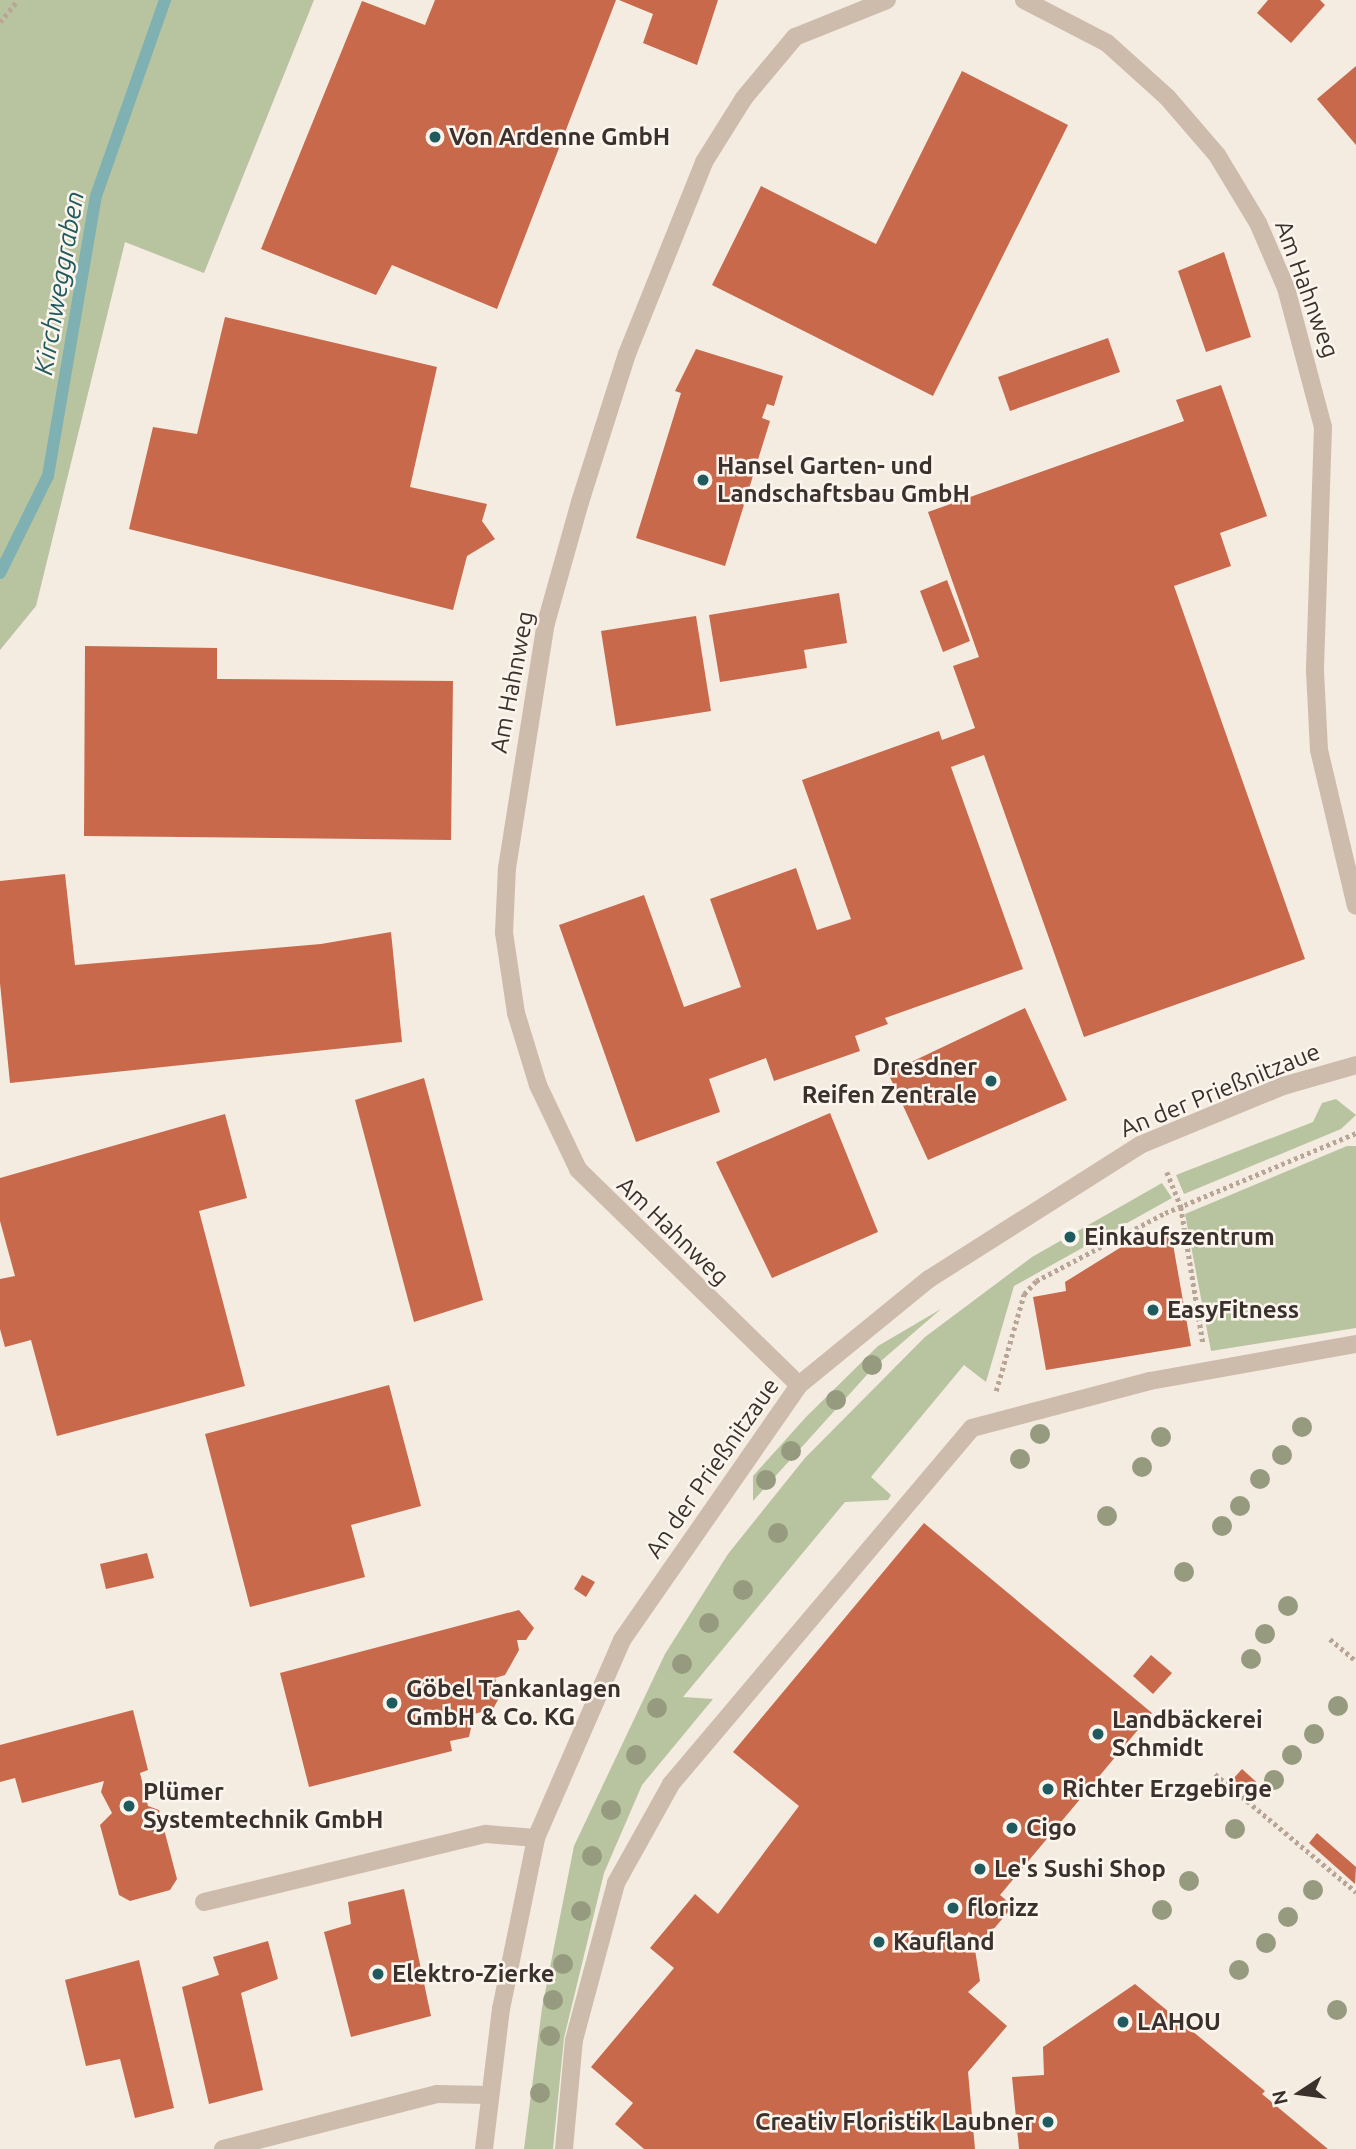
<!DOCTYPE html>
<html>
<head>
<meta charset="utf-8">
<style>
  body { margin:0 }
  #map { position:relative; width:1356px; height:2149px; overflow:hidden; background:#f4ebe1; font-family:Ubuntu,sans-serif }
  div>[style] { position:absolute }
  .green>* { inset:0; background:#b8c4a0 }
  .stream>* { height:12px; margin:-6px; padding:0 6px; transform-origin:6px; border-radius:6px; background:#7fb0b2 }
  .building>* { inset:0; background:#c8694b }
  .path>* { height:4.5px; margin-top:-2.25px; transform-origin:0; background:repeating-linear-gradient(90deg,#b9a596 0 3.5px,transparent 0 7px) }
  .service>* { height:18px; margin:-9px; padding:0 9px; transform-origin:9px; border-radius:9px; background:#cdbbac }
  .minor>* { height:18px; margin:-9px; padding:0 9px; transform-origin:9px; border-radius:9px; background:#cdbbac }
  .tertiary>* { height:18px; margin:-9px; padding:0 9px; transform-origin:9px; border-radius:9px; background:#cdbbac }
  .trees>* { width:20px; height:20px; margin:-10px; border-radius:50%; background:#969b7f }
  .dots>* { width:19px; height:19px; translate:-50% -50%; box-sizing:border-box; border:4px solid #fbf5ee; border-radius:50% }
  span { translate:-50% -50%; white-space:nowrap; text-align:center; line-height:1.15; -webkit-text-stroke:5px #fbf5ee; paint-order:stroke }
  .poi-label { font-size:24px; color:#3b302b; font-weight:700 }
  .left { translate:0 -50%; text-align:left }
  .right { translate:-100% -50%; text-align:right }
  .street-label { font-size:24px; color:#3b302b }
  .water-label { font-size:26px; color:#1f5a5e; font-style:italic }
  .north { position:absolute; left:1265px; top:2058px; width:70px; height:70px; -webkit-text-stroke:5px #fbf5ee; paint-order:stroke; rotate:257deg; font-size:19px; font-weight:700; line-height:28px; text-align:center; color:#3b302b }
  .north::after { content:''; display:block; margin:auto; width:24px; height:32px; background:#3b302b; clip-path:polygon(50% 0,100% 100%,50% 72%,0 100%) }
</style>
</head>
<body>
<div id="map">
  <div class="green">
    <i style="clip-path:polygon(0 0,314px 0,204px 273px,125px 242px,36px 606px,0 650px)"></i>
    <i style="clip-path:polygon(1336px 1099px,1356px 1115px,1341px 1129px,1184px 1194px,1176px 1175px,1313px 1122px,1322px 1103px)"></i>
    <i style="clip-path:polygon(1347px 1146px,1356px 1146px,1356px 1328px,1211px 1351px,1185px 1214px)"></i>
    <i style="clip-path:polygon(1162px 1183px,1172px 1198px,1014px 1286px,986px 1382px,964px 1365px,871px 1477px,891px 1495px,888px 1500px,845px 1502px,683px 1697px,713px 1699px,642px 1785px,604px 1873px,564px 2038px,553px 2149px,524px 2149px,542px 2008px,574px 1846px,665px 1654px,728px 1554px,805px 1458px,925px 1337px,1032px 1257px)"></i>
    <i style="clip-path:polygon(941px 1309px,874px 1367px,753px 1501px,753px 1476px,806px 1417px,878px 1346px)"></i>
  </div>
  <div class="stream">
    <i style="left:0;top:573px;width:108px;rotate:-63.7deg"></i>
    <i style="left:48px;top:476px;width:284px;rotate:-80.3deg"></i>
    <i style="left:96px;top:196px;width:208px;rotate:-70.6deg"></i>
  </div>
  <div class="building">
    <i style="clip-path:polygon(435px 0,616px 0,497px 309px,392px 265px,376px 295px,261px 249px,362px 1px,425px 25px)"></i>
    <i style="clip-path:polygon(619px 0,718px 0,697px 65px,643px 43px,653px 14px)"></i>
    <i style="clip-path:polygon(1268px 0,1320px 0,1325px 5px,1291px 43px,1257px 13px)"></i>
    <i style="clip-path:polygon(1356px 66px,1356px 145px,1317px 99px)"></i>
    <i style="clip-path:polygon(962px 71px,1068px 125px,933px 396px,712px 285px,761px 186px,876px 244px)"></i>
    <i style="clip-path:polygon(1224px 252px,1251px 337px,1206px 352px,1178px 271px)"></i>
    <i style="clip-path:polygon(225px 317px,437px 367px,410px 487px,487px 504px,482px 521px,495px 539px,467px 556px,453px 610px,129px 529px,153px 427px,197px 434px)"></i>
    <i style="clip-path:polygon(1108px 338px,1120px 372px,1010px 411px,998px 377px)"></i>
    <i style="clip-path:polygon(696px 349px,783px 376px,774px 406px,767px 404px,762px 418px,770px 421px,725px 566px,636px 538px,681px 393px,675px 391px)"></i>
    <i style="clip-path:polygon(1221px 385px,1267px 516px,1220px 533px,1231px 566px,1174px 586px,1305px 959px,1084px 1037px,984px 755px,951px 767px,1023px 969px,885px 1018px,888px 1024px,855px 1036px,860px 1051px,774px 1081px,766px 1058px,709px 1079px,720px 1112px,636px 1142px,559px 925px,644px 895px,684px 1007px,741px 987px,710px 899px,796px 868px,817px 930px,851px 919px,802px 780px,939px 731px,942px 740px,975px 728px,953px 666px,979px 657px,928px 512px,1184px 421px,1176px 400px)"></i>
    <i style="clip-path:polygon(947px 580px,970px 641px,943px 652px,920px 591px)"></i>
    <i style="clip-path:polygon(839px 593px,847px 643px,804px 650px,807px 668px,720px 682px,709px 615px)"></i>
    <i style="clip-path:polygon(696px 616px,711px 711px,616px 726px,601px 631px)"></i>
    <i style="clip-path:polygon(85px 646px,217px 648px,217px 679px,453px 681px,451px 840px,84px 836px)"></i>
    <i style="clip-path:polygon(65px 874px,75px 965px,321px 944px,391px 932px,402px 1042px,10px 1083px,0 983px,0 881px)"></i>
    <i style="clip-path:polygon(1025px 1008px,1067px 1100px,928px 1160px,888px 1073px)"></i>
    <i style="clip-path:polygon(424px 1078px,483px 1300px,414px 1322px,355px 1100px)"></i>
    <i style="clip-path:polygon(830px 1113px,878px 1232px,772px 1278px,716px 1162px)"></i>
    <i style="clip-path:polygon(225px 1114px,247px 1198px,199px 1211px,245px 1386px,57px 1436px,31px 1340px,5px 1347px,0 1329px,0 1279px,15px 1276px,0 1221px,0 1178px)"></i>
    <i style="clip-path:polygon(1171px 1233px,1191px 1346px,1046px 1370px,1033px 1297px,1066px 1291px,1065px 1282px,1131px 1241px)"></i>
    <i style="clip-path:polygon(389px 1385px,421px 1506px,351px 1525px,365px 1577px,250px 1607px,205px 1434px)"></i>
    <i style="clip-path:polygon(924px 1523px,1152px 1713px,1000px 1895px,1013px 1906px,982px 1943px,969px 1932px,962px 1940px,975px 1950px,980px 1981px,968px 1992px,1007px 2026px,968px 2072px,975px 2149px,644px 2149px,615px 2124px,633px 2103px,591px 2067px,674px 1968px,650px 1948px,695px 1894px,718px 1914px,799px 1806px,733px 1752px)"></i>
    <i style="clip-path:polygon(147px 1553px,154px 1578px,106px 1589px,100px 1564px)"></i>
    <i style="clip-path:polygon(582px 1575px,595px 1582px,586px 1597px,574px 1589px)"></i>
    <i style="clip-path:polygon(519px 1610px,534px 1628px,526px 1640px,517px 1640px,519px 1650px,505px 1675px,495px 1678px,500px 1696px,493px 1709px,474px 1714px,469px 1737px,450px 1741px,452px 1751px,309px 1787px,280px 1673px)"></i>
    <i style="clip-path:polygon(1151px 1655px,1172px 1673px,1153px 1694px,1133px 1676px)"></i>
    <i style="clip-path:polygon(133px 1710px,148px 1770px,140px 1773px,148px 1806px,159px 1810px,177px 1879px,170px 1890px,130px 1901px,119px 1895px,100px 1825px,112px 1813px,101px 1792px,104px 1781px,22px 1803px,15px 1778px,0 1782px,0 1745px)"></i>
    <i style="clip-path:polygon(1242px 1769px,1264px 1789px,1256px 1799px,1233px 1779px)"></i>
    <i style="clip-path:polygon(1317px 1833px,1356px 1867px,1355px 1884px,1309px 1843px)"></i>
    <i style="clip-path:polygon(404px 1889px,431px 2016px,351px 2037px,324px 1932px,351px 1924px,348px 1902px)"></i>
    <i style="clip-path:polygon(268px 1941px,278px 1979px,241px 1993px,263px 2090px,209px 2104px,182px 1987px,219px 1975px,213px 1957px)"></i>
    <i style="clip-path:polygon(139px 1960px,174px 2108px,135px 2118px,120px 2059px,86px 2066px,65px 1980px)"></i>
    <i style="clip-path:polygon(1135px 1984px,1265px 2091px,1262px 2094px,1328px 2149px,1019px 2149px,1012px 2077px,1044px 2075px,1043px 2047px)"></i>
  </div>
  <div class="path">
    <i style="left:0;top:22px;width:28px;rotate:-51deg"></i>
    <i style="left:1167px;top:1172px;width:38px;rotate:68deg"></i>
    <i style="left:1181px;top:1207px;width:138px;rotate:80.8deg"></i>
    <i style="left:996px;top:1391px;width:101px;rotate:-73.9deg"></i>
    <i style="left:1024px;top:1294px;width:18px;rotate:-47deg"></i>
    <i style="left:1036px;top:1281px;width:146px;rotate:-27.8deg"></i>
    <i style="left:1165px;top:1213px;width:207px;rotate:-22.7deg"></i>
    <i style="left:1330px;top:1639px;width:34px;rotate:40deg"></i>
    <i style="left:1215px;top:1774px;width:184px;rotate:39.9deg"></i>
  </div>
  <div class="service">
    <i style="left:204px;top:1902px;width:290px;rotate:-13.6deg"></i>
    <i style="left:486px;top:1834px;width:50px;rotate:4.6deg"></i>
    <i style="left:223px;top:2149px;width:221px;rotate:-14.4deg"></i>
    <i style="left:437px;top:2094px;width:53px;rotate:1.1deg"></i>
    <i style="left:564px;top:2149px;width:109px;rotate:-84.8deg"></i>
    <i style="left:574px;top:2040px;width:163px;rotate:-75deg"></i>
    <i style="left:616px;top:1883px;width:113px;rotate:-60.9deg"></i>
    <i style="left:671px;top:1784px;width:466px;rotate:-49.8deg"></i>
    <i style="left:972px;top:1428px;width:184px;rotate:-14.8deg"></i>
    <i style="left:1150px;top:1381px;width:209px;rotate:-10.2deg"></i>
  </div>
  <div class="minor">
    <i style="left:1024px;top:0;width:93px;rotate:27.4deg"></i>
    <i style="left:1107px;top:43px;width:81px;rotate:42deg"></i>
    <i style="left:1167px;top:97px;width:77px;rotate:49.2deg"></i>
    <i style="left:1217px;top:155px;width:79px;rotate:58.9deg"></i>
    <i style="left:1258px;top:223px;width:71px;rotate:66.7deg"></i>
    <i style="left:1286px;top:288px;width:144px;rotate:75.1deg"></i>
    <i style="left:1323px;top:427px;width:244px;rotate:91.9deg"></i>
    <i style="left:1315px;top:671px;width:79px;rotate:87.1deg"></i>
    <i style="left:1319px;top:750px;width:160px;rotate:76.7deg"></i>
    <i style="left:799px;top:1385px;width:309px;rotate:-135.7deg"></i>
    <i style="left:578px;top:1169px;width:93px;rotate:-115.5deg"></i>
    <i style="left:538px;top:1085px;width:75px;rotate:-107deg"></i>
    <i style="left:516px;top:1013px;width:81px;rotate:-98.5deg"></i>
    <i style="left:504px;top:933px;width:65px;rotate:-87.4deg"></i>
    <i style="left:507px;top:868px;width:248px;rotate:-81deg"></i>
    <i style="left:546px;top:623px;width:126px;rotate:-74.3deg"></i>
    <i style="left:580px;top:502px;width:155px;rotate:-72.4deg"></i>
    <i style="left:627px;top:354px;width:207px;rotate:-68.1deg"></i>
    <i style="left:704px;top:162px;width:75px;rotate:-58deg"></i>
    <i style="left:744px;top:98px;width:80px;rotate:-50.1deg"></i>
    <i style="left:795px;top:37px;width:99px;rotate:-21.9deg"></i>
  </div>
  <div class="tertiary">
    <i style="left:484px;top:2149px;width:141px;rotate:-83.1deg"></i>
    <i style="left:501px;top:2009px;width:175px;rotate:-78.4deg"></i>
    <i style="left:536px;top:1838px;width:216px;rotate:-66.5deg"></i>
    <i style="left:622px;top:1640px;width:310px;rotate:-55.2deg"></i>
    <i style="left:799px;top:1385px;width:168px;rotate:-39.2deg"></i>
    <i style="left:929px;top:1279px;width:250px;rotate:-32.4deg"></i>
    <i style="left:1140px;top:1145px;width:155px;rotate:-22.4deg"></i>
    <i style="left:1283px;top:1086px;width:76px;rotate:-16deg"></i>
  </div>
  <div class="trees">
    <i style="left:872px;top:1365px"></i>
    <i style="left:836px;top:1400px"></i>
    <i style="left:1302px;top:1427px"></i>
    <i style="left:1040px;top:1434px"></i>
    <i style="left:1161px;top:1437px"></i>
    <i style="left:791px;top:1451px"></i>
    <i style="left:1282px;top:1455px"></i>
    <i style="left:1020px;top:1459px"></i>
    <i style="left:1142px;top:1467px"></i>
    <i style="left:1260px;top:1479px"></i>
    <i style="left:766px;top:1480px"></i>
    <i style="left:1240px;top:1506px"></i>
    <i style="left:1107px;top:1516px"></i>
    <i style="left:1222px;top:1526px"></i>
    <i style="left:778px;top:1533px"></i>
    <i style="left:1184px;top:1572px"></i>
    <i style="left:743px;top:1590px"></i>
    <i style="left:1288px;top:1606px"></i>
    <i style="left:709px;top:1623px"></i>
    <i style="left:1265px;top:1634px"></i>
    <i style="left:1251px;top:1659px"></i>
    <i style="left:682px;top:1664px"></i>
    <i style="left:1338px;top:1706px"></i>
    <i style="left:657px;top:1708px"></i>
    <i style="left:1314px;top:1734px"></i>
    <i style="left:636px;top:1755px"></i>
    <i style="left:1292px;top:1755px"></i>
    <i style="left:1274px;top:1780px"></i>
    <i style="left:611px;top:1810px"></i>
    <i style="left:1235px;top:1829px"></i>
    <i style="left:592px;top:1856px"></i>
    <i style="left:1189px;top:1881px"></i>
    <i style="left:1313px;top:1890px"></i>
    <i style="left:1162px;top:1910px"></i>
    <i style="left:581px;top:1911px"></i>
    <i style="left:1288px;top:1917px"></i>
    <i style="left:1266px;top:1943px"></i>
    <i style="left:563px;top:1964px"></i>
    <i style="left:1239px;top:1970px"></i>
    <i style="left:553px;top:2000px"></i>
    <i style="left:1337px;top:2010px"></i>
    <i style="left:550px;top:2036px"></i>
    <i style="left:540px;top:2093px"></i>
  </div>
  <div class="dots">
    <i style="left:435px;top:137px;background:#1f5a5e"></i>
    <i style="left:703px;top:480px;background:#1f5a5e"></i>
    <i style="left:991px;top:1081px;background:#1f5a5e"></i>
    <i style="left:1070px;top:1237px;background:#1f5a5e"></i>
    <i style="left:1153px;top:1310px;background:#1f5a5e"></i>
    <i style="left:392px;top:1703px;background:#1f5a5e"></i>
    <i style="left:1098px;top:1734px;background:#1f5a5e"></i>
    <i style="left:1048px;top:1789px;background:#1f5a5e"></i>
    <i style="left:129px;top:1806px;background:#1f5a5e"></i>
    <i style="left:1012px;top:1828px;background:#1f5a5e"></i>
    <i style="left:980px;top:1869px;background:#1f5a5e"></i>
    <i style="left:953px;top:1908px;background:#1f5a5e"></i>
    <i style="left:879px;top:1942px;background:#1f5a5e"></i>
    <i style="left:378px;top:1974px;background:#1f5a5e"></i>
    <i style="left:1123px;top:2022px;background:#1f5a5e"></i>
    <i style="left:1048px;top:2122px;background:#1f5a5e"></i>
  </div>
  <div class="poi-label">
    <span class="left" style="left:449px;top:137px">Von Ardenne GmbH</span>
    <span class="left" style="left:717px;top:480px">Hansel Garten- und<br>Landschaftsbau GmbH</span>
    <span class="right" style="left:977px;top:1081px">Dresdner<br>Reifen Zentrale</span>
    <span class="left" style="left:1084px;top:1237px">Einkaufszentrum</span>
    <span class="left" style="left:1167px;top:1310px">EasyFitness</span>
    <span class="left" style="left:406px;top:1703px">Göbel Tankanlagen<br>GmbH &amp; Co. KG</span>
    <span class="left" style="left:1112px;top:1734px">Landbäckerei<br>Schmidt</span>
    <span class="left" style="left:1062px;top:1789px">Richter Erzgebirge</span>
    <span class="left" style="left:143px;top:1806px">Plümer<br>Systemtechnik GmbH</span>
    <span class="left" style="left:1026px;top:1828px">Cigo</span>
    <span class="left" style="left:994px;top:1869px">Le's Sushi Shop</span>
    <span class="left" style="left:967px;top:1908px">florizz</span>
    <span class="left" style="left:893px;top:1942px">Kaufland</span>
    <span class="left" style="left:392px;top:1974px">Elektro-Zierke</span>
    <span class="left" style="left:1137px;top:2022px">LAHOU</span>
    <span class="right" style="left:1034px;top:2122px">Creativ Floristik Laubner</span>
  </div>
  <div class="street-label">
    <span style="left:1307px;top:289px;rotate:70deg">Am Hahnweg</span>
    <span style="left:512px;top:682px;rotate:-79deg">Am Hahnweg</span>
    <span style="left:1220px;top:1090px;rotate:-22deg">An der Prießnitzaue</span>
    <span style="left:673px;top:1231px;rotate:44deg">Am Hahnweg</span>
    <span style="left:712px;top:1468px;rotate:-55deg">An der Prießnitzaue</span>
  </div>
  <div class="water-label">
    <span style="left:59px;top:283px;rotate:-80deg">Kirchweggraben</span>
  </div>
  <div class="north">N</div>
</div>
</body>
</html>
